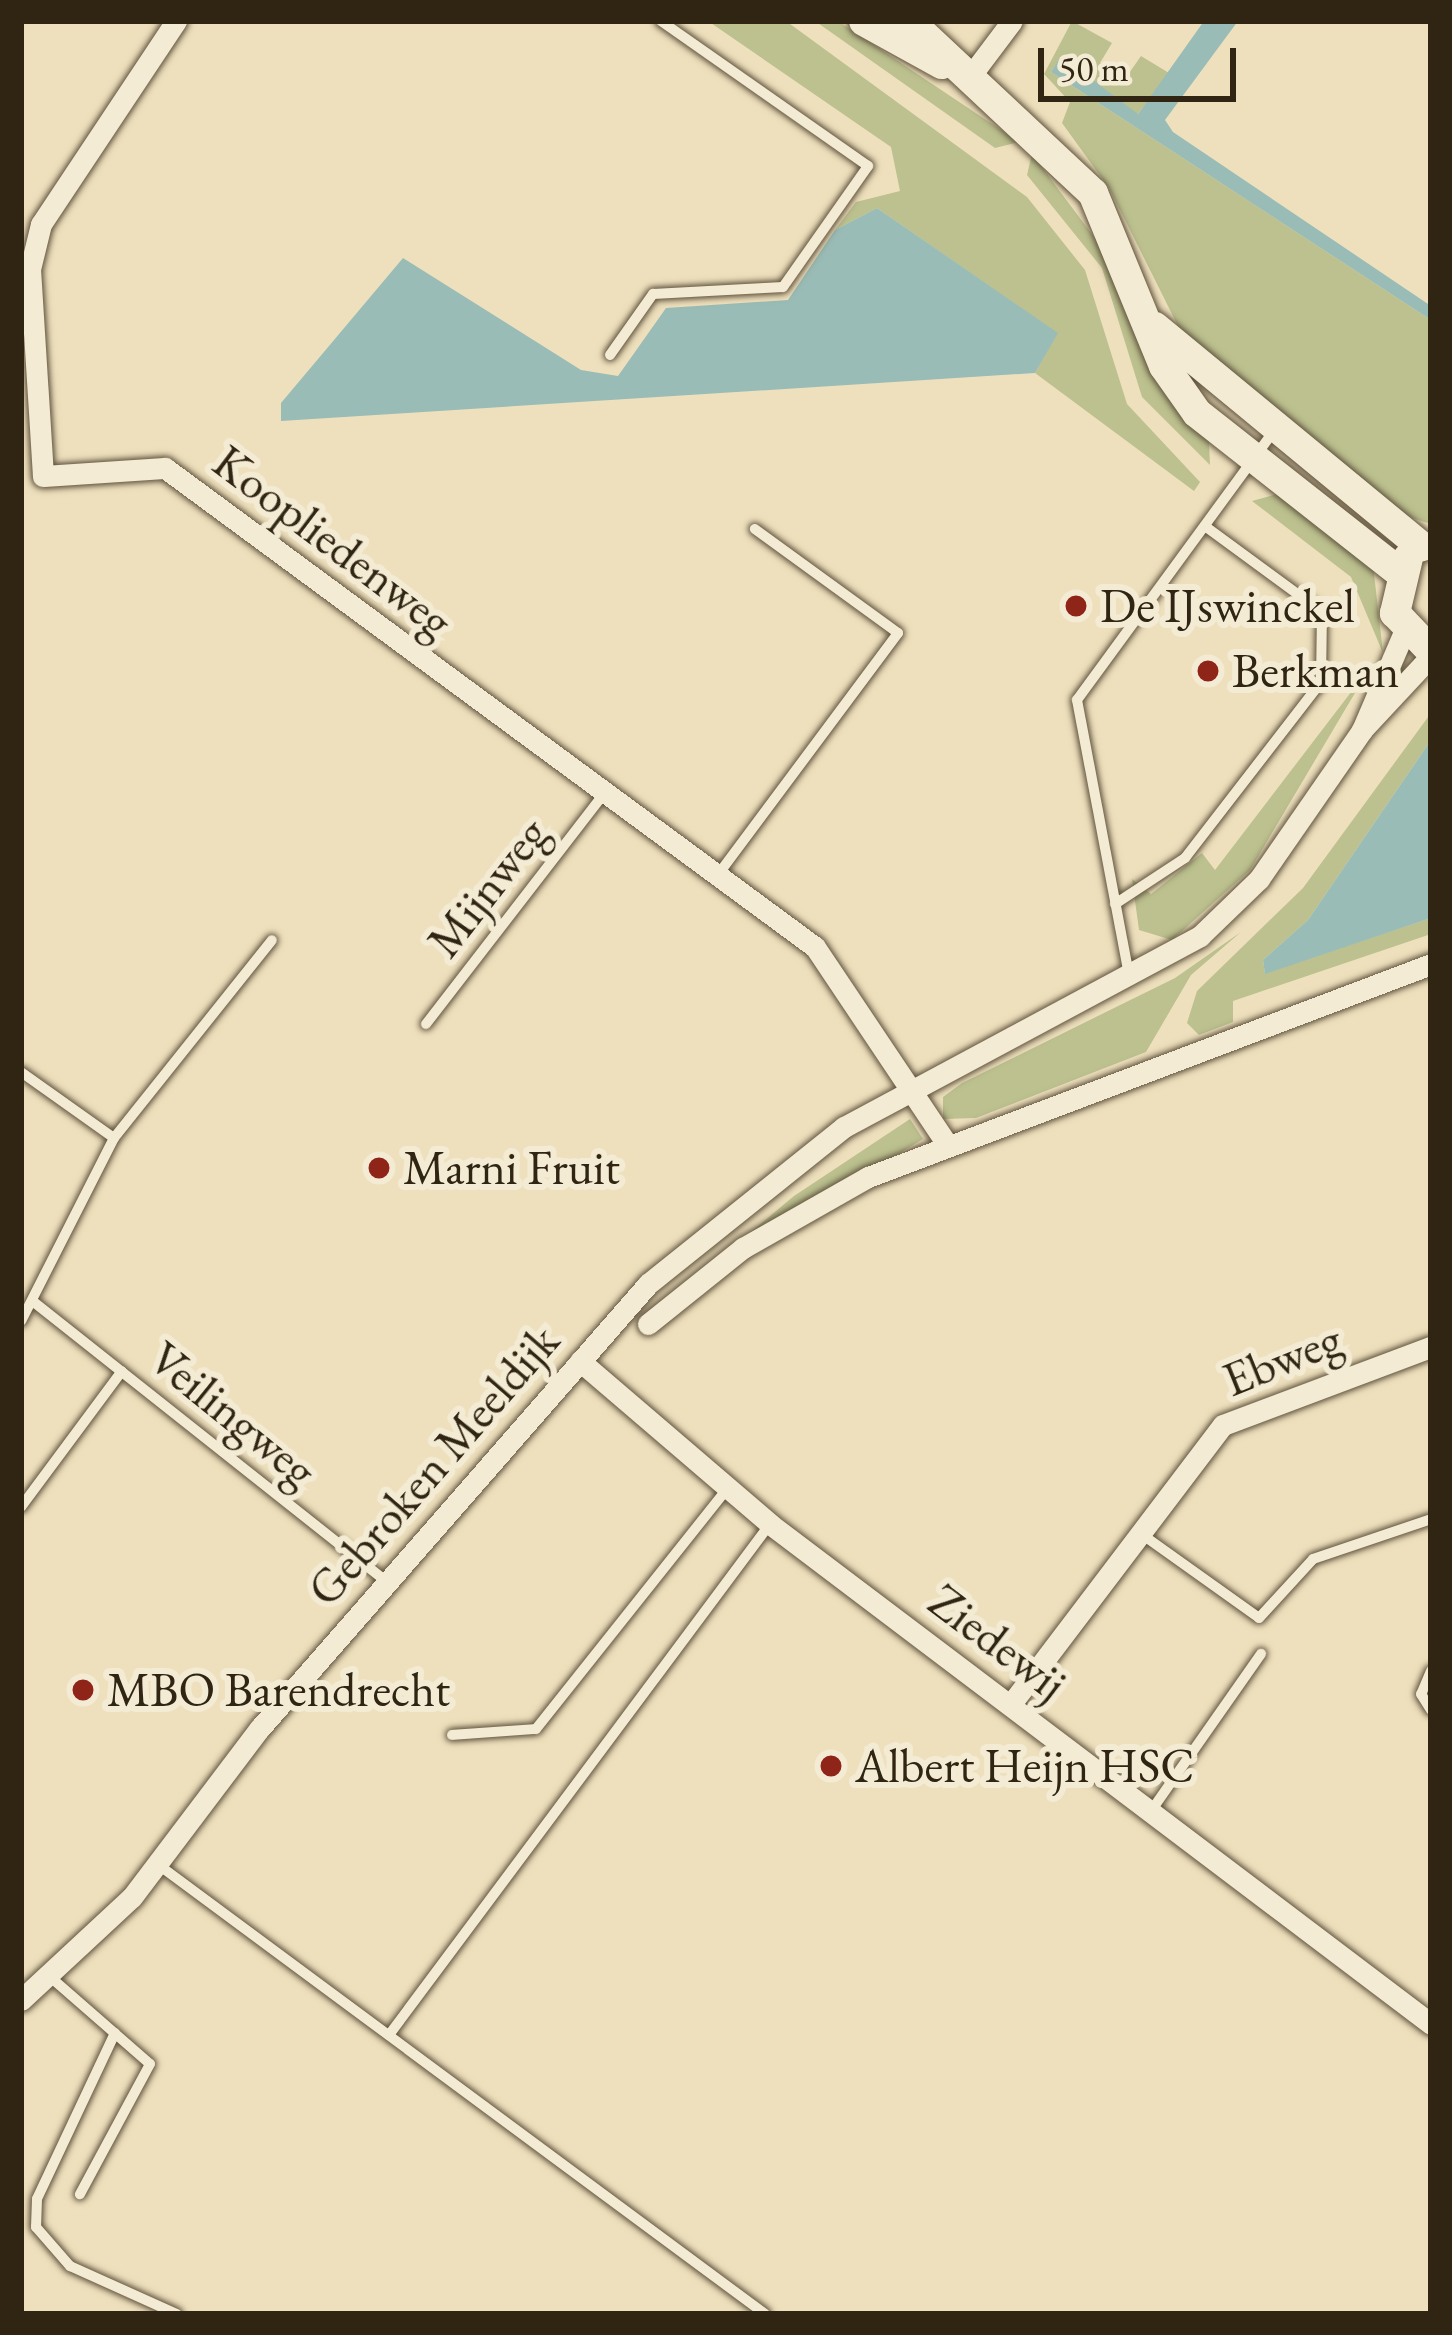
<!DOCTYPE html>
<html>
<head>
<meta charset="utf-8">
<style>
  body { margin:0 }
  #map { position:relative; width:1452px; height:2335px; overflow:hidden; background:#eee0bd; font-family:"EB Garamond",serif }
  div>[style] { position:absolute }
  .green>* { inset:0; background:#bcc18f }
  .water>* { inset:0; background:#9abcb6 }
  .roads { filter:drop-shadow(0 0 3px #60533d) drop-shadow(0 0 3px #60533d) }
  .service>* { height:10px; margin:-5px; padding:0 5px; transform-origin:5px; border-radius:5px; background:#f4ebd4 }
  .minor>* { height:21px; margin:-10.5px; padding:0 10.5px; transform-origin:10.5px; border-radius:10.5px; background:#f4ebd4 }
  .secondary>* { height:30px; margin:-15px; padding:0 15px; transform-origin:15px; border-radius:15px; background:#f4ebd4 }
  .dots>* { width:33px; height:33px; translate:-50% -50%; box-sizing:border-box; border:6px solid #f4ebd4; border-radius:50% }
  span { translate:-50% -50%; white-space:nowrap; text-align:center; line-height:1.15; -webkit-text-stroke:12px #f4ebd4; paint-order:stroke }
  .street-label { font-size:48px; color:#302412 }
  .poi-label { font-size:48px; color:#302412 }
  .left { translate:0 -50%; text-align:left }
  .frame { position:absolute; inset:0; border:24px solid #302412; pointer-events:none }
  .scale { position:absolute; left:1038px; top:48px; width:198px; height:54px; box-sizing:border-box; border:6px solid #302412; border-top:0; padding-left:15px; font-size:36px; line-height:42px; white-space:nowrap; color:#302412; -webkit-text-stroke:9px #f4ebd4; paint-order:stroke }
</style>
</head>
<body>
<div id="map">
  <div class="green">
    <i style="clip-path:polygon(708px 21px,786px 21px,1027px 197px,1085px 270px,1127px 404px,1200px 482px,1194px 491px,1035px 373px,1057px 333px,877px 208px,835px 230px,856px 202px,900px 191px,891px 147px)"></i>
    <i style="clip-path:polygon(815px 21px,838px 21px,1019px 142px,995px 148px)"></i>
    <i style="clip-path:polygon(1072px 21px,1112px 43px,1100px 63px,1125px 79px,1141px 56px,1169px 73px,1137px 115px,1061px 57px,1051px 72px,1431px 320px,1431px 524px,1403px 515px,1181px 332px,1109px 188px,1062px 123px,1070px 102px,1044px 74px)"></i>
    <i style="clip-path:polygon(1032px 154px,1109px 257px,1209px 442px,1210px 465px,1142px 397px,1102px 268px,1027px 175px)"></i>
    <i style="clip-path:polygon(1277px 494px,1373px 565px,1383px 653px,1351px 577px,1252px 501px)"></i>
    <i style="clip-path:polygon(1371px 666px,1250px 870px,1172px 940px,1139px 930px,1132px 879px,1151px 894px,1202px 853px,1215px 870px)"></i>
    <i style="clip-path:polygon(1431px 713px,1431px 740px,1308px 920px,1263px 960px,1265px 973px,1431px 918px,1431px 934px,1233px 1001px,1233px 1022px,1199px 1035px,1187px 1023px,1197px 991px,1303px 888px)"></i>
    <i style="clip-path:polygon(1241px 932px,1191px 975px,1146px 1052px,976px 1118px,943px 1119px,943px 1097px,962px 1083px,1175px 978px)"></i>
    <i style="clip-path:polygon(910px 1119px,923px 1139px,704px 1271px,794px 1196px)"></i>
  </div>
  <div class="water">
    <i style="clip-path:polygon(1204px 21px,1238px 21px,1165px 120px,1173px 132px,1431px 306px,1431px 320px,1051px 72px,1061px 56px,1138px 114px)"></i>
    <i style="clip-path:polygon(877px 208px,1058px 333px,1035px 373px,281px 421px,281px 403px,403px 258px,581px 370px,618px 376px,666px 308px,788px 300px,835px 230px)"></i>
    <i style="clip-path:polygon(1431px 740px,1431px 918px,1265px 974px,1263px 960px,1308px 920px)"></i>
  </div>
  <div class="roads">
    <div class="service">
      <i style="left:610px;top:355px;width:75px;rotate:-54.8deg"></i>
      <i style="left:653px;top:294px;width:130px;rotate:-3.1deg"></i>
      <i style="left:783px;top:287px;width:148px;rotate:-54.9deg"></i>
      <i style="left:868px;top:166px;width:253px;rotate:-145deg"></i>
      <i style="left:717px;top:876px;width:303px;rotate:-53.3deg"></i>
      <i style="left:898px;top:633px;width:177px;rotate:-144deg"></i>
      <i style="left:1115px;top:904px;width:84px;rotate:-33.3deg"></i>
      <i style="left:1185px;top:858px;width:222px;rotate:-52.3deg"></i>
      <i style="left:1321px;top:682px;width:70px;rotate:-89.2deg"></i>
      <i style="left:1322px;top:612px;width:145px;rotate:-143.7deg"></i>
      <i style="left:1129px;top:975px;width:280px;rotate:-100.7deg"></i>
      <i style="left:1077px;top:700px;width:332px;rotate:-53.8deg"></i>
      <i style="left:426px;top:1024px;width:291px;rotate:-52.3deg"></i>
      <i style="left:21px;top:1072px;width:114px;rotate:35.4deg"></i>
      <i style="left:114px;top:1138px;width:205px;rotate:116.9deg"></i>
      <i style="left:114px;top:1138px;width:253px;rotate:-51.4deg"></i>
      <i style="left:35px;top:1303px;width:448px;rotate:38.4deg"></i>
      <i style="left:21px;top:1507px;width:169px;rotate:-53.4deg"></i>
      <i style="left:1140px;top:1533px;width:146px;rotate:35.5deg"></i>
      <i style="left:1259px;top:1618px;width:80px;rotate:-47.5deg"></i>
      <i style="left:1313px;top:1559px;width:125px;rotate:-18.7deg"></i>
      <i style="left:1431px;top:1671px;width:25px;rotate:113deg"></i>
      <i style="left:1421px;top:1694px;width:19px;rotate:58deg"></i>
      <i style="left:452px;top:1735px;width:84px;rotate:-4.1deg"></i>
      <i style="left:536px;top:1729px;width:307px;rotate:-51.5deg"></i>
      <i style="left:1151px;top:1811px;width:192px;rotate:-55deg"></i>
      <i style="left:156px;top:1863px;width:758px;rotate:36.52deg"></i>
      <i style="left:48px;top:1975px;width:135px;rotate:41.1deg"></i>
      <i style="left:150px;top:2064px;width:148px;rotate:118.3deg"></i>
      <i style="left:115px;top:2033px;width:183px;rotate:115.2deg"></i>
      <i style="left:37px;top:2199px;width:28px;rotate:92deg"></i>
      <i style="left:36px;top:2227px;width:52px;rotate:48.9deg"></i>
      <i style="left:70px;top:2266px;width:117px;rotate:24.2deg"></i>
      <i style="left:389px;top:2035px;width:637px;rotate:-53.29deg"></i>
    </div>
    <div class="minor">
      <i style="left:176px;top:21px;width:244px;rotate:123.6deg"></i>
      <i style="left:41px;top:224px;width:46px;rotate:103.7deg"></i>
      <i style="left:30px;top:269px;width:207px;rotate:86.4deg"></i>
      <i style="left:43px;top:476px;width:122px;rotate:-3.8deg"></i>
      <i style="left:165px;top:468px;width:807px;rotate:36.39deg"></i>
      <i style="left:815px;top:947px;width:236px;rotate:56.2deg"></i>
      <i style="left:969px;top:78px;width:71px;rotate:-53deg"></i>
      <i style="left:1362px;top:730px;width:107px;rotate:-66.8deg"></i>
      <i style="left:648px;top:1324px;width:122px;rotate:-38.7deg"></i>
      <i style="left:743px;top:1248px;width:144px;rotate:-29.6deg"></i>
      <i style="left:868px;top:1177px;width:602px;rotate:-20.72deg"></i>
      <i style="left:580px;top:1361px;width:250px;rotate:40.6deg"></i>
      <i style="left:770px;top:1524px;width:829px;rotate:37.1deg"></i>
      <i style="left:1011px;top:1704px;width:350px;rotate:-52.8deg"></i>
      <i style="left:1223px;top:1425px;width:222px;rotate:-20.6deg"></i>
      <i style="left:21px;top:2000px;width:151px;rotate:-42.9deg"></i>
      <i style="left:132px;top:1897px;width:212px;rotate:-52.9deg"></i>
      <i style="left:260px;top:1728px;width:590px;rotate:-48.85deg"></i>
      <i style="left:648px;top:1284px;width:251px;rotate:-38.7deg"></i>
      <i style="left:844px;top:1127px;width:404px;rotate:-28.2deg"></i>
      <i style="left:1200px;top:936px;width:82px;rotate:-44deg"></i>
      <i style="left:1259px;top:879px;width:181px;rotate:-55.3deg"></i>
      <i style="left:1362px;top:730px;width:101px;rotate:-47deg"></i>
    </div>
    <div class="secondary">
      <i style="left:864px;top:21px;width:89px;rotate:28.9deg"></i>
      <i style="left:909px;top:21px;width:252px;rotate:43.1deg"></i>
      <i style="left:1093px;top:193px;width:187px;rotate:67.7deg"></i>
      <i style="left:1164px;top:366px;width:57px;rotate:54.9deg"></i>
      <i style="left:1197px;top:413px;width:256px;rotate:38.2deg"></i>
      <i style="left:1155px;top:327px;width:345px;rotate:39.5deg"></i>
      <i style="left:1408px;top:558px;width:57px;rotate:103.3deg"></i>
      <i style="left:1395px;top:613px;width:52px;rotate:46.5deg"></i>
    </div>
  </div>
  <div class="dots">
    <i style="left:1076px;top:606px;background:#8f2418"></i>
    <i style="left:1208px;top:671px;background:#8f2418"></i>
    <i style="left:379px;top:1168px;background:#8f2418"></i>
    <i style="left:83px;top:1690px;background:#8f2418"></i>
    <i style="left:831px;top:1766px;background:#8f2418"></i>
  </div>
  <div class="street-label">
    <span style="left:333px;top:541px;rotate:37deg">Koopliedenweg</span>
    <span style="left:487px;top:887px;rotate:-52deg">Mijnweg</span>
    <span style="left:1282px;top:1359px;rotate:-22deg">Ebweg</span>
    <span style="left:233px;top:1414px;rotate:39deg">Veilingweg</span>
    <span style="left:433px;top:1465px;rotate:-49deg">Gebroken Meeldijk</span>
    <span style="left:998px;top:1642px;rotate:37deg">Ziedewij</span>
  </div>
  <div class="poi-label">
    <span class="left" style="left:1100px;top:606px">De IJswinckel</span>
    <span class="left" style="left:1232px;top:671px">Berkman</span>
    <span class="left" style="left:403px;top:1168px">Marni Fruit</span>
    <span class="left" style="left:107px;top:1690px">MBO Barendrecht</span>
    <span class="left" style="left:855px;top:1766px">Albert Heijn HSC</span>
  </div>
  <div class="frame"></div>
  <div class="scale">50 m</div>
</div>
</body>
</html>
